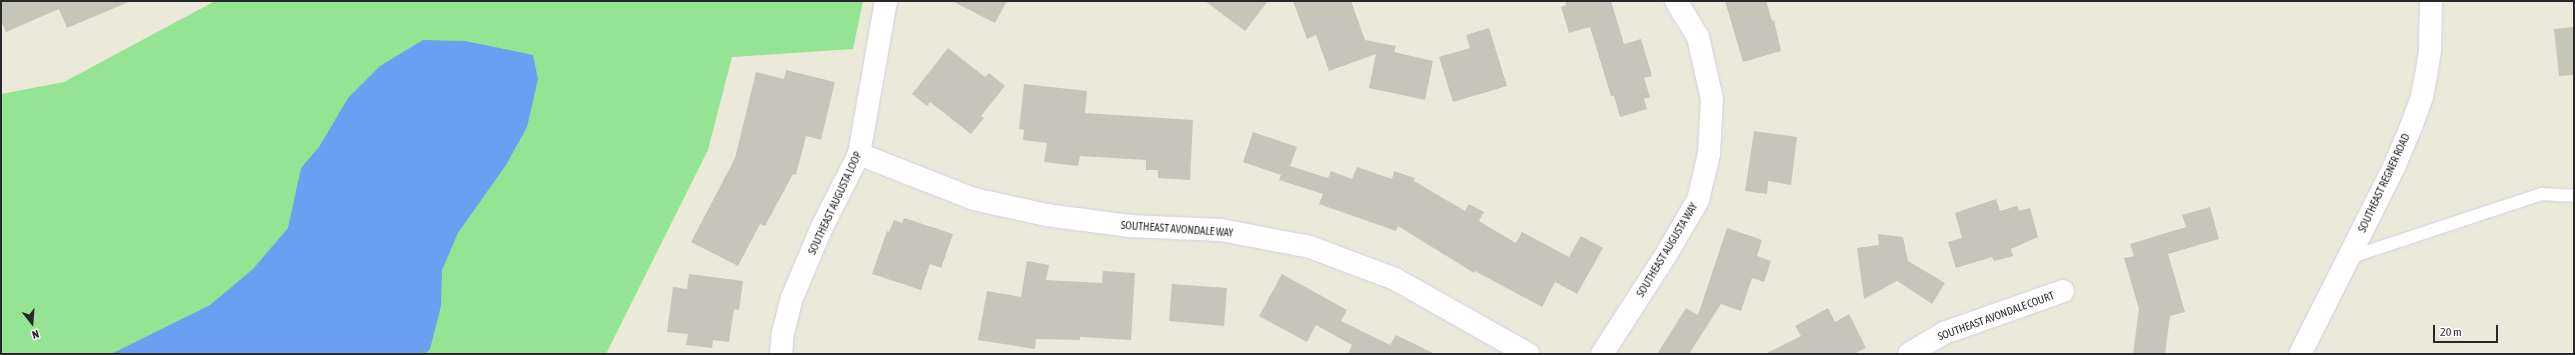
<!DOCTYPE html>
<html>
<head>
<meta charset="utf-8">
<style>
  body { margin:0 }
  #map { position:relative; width:2575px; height:355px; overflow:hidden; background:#ebe9d9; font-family:"Asap Condensed",sans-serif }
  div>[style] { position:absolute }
  .green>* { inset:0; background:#95e494 }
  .water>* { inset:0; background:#69a0f1 }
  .building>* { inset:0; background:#c6c5b9 }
  .roads { filter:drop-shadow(0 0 1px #d1cfe2) drop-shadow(0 0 1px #d1cfe2) }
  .lane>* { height:12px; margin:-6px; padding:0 6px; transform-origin:6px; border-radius:6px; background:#fff }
  .street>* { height:22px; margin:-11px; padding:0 11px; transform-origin:11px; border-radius:11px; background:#fff }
  .secondary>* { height:22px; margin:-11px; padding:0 11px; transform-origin:11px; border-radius:11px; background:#fff }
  span { translate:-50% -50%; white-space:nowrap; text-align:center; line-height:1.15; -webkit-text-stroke:3px #fff; paint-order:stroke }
  .street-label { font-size:11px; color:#282828 }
  .frame { position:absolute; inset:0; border:2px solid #282828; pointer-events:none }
  .north { position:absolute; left:12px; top:303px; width:40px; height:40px; -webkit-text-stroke:3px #fff; paint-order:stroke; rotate:163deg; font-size:11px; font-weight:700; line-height:16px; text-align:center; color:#282828 }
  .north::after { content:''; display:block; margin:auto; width:14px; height:18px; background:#282828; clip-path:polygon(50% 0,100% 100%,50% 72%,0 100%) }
  .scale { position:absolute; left:2433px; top:325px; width:65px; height:18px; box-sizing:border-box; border:2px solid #282828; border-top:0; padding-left:5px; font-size:12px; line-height:14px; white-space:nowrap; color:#282828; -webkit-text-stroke:3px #fff; paint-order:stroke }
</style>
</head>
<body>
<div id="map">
  <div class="green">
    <i style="clip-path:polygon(215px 1px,863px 1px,853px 49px,732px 57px,708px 150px,606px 354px,1px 354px,1px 94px,64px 82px)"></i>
  </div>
  <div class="water">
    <i style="clip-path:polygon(423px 40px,465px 41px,533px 55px,538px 79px,527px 127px,506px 165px,458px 233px,442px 270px,441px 306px,430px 349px,425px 354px,111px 354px,210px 305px,253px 269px,288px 228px,301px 168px,319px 147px,348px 98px,380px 66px)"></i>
  </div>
  <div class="building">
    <i style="clip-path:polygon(1px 1px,131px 1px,67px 28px,59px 9px,6px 32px,1px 21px)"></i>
    <i style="clip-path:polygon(952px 1px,1007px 1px,995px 23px)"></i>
    <i style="clip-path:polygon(1205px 1px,1268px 1px,1245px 31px)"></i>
    <i style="clip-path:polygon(1293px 1px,1351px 1px,1365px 40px,1396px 46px,1394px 52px,1433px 61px,1425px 100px,1369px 88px,1376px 54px,1329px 71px,1316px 35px,1307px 39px)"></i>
    <i style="clip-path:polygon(1565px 1px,1611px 1px,1624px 44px,1641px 39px,1652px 76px,1644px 78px,1650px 97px,1644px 99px,1647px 109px,1620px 117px,1614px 96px,1611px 96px,1590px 27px,1569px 33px,1561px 7px,1566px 5px)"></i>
    <i style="clip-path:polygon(1725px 1px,1766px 1px,1772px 21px,1774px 20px,1781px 51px,1743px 62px)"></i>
    <i style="clip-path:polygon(2574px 27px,2574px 75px,2559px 76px,2554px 29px)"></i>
    <i style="clip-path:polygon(1489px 28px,1507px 86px,1453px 102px,1439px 57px,1470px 48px,1466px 35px)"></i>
    <i style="clip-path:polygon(948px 48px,985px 77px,989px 73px,1005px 86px,981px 116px,984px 118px,971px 134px,930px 102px,927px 106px,912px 94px)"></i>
    <i style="clip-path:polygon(786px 70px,835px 82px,821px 140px,806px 136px,796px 175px,793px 174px,765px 226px,760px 224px,738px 266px,691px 242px,735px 158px,756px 72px,784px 79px)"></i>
    <i style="clip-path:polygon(1024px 84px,1087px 91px,1085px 113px,1193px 120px,1190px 180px,1158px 178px,1158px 170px,1146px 170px,1146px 160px,1080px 156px,1078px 166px,1044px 162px,1047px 143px,1023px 140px,1024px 130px,1019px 129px)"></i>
    <i style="clip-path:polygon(1754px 131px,1797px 137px,1791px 185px,1768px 181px,1767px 194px,1745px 191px)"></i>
    <i style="clip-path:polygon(1253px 132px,1297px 147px,1290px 166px,1328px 178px,1331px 171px,1352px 179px,1357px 167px,1392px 179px,1394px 171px,1415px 178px,1414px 181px,1465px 211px,1469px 204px,1484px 212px,1479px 221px,1516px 243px,1522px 232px,1569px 257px,1581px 236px,1603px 248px,1577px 294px,1555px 282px,1542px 307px,1475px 271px,1474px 273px,1398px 226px,1396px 231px,1319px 204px,1323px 194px,1279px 180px,1281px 175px,1243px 162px)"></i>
    <i style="clip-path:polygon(1996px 199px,2000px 211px,2017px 206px,2019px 211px,2030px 208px,2038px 237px,2011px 249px,2013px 256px,1994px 261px,1992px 257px,1956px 268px,1948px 242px,1962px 238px,1955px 213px)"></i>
    <i style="clip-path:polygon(2210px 207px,2219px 239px,2168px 254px,2185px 312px,2170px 316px,2165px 354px,2133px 354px,2139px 309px,2124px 258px,2134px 256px,2130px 244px,2186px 227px,2182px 215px)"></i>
    <i style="clip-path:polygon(904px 218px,953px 234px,941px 268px,930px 264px,921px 290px,872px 274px,887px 231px,889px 232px,894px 220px,902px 223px)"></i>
    <i style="clip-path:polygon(1727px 228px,1762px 240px,1757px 256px,1771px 261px,1764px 282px,1752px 278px,1741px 311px,1721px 304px,1689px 354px,1657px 354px,1686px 308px,1698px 315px)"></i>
    <i style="clip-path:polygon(1878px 234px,1903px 237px,1908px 261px,1945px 283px,1932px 304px,1897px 281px,1864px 299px,1857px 248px,1879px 245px)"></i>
    <i style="clip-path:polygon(1027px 261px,1049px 265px,1046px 280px,1102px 283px,1103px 271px,1135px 273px,1131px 340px,1080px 337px,1080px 340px,1036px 339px,1035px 349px,978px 340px,987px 291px,1021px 297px)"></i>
    <i style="clip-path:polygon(689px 274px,743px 281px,739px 310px,734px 309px,729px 342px,713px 340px,712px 348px,686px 345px,688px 334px,667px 332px,673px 287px,687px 289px)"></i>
    <i style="clip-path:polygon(1282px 274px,1347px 310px,1341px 321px,1390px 345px,1396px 335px,1435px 354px,1348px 354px,1352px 345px,1316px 325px,1307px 342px,1259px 316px)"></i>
    <i style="clip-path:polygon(1172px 284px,1227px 288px,1224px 326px,1169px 321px)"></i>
    <i style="clip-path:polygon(1828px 308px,1835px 322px,1849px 314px,1866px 348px,1854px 354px,1765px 354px,1801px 336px,1795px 326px)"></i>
  </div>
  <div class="roads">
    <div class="lane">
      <i style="left:2348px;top:258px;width:203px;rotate:-18.3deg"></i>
      <i style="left:2541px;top:194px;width:33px;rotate:3deg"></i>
    </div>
    <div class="street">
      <i style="left:859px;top:154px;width:123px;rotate:21.4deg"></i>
      <i style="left:974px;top:199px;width:74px;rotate:12.5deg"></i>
      <i style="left:1046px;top:215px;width:84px;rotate:7.5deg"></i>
      <i style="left:1129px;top:226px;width:92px;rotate:2.5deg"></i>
      <i style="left:1221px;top:230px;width:91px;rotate:10.8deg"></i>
      <i style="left:1310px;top:247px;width:91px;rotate:20.6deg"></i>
      <i style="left:1395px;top:279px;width:153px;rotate:29.4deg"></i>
      <i style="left:781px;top:354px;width:21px;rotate:-85deg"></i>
      <i style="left:783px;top:333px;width:36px;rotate:-76deg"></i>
      <i style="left:792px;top:298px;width:77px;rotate:-67.1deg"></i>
      <i style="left:822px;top:227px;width:82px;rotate:-63.1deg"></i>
      <i style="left:859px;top:154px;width:155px;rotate:-80deg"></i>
      <i style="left:1602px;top:354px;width:120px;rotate:-57.2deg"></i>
      <i style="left:1667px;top:253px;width:61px;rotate:-59.7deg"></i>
      <i style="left:1698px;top:200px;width:47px;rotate:-76.6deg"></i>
      <i style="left:1709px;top:154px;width:55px;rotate:-86.9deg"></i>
      <i style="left:1712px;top:99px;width:64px;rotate:-102.7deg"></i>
      <i style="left:1698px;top:37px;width:42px;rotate:-121.4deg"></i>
      <i style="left:1909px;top:354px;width:41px;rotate:-31deg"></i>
      <i style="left:1944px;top:333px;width:126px;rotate:-19.4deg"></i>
    </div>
    <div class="secondary">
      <i style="left:2300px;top:354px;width:209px;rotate:-63.3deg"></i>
      <i style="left:2394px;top:167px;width:43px;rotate:-67deg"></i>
      <i style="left:2411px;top:127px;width:33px;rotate:-70deg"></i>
      <i style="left:2422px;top:96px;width:20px;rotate:-79deg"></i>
      <i style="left:2426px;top:76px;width:26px;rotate:-81deg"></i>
      <i style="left:2430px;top:50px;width:49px;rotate:-88.8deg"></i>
    </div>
  </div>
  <div class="street-label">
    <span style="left:2384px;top:183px;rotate:-65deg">SOUTHEAST REGNER ROAD</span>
    <span style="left:835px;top:203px;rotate:-65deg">SOUTHEAST AUGUSTA LOOP</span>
    <span style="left:1177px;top:229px;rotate:4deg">SOUTHEAST AVONDALE WAY</span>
    <span style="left:1667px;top:250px;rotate:-59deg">SOUTHEAST AUGUSTA WAY</span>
    <span style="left:1996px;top:316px;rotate:-20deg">SOUTHEAST AVONDALE COURT</span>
  </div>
  <div class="frame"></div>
  <div class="north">N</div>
  <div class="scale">20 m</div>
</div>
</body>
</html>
